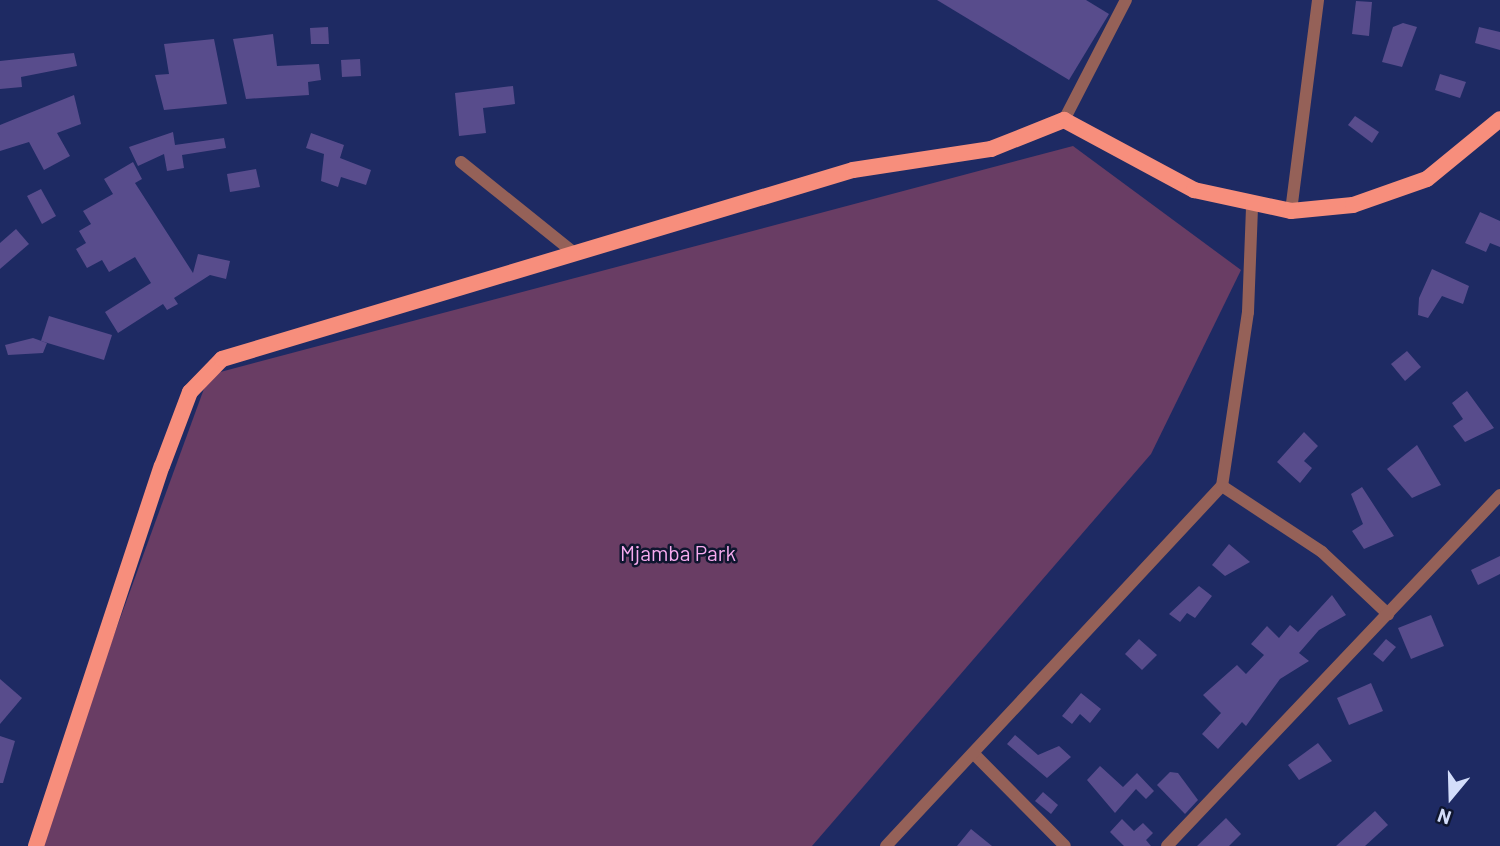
<!DOCTYPE html>
<html>
<head>
<meta charset="utf-8">
<style>
  body { margin:0 }
  #map { position:relative; width:1500px; height:846px; overflow:hidden; background:#1e2a63; font-family:Barlow,sans-serif }
  div>[style] { position:absolute }
  .green>* { inset:0; background:#693d64 }
  .building>* { inset:0; background:#584c8c }
  .minor>* { height:12px; margin:-6px; padding:0 6px; transform-origin:6px; border-radius:6px; background:#956158 }
  .major>* { height:16px; margin:-8px; padding:0 8px; transform-origin:8px; border-radius:8px; background:#f78e7c }
  span { translate:-50% -50%; white-space:nowrap; text-align:center; line-height:1.15; -webkit-text-stroke:5px #0f162f; paint-order:stroke }
  .park-label { font-size:21px; color:#f7abef }
  .north { position:absolute; left:1416px; top:762px; width:70px; height:70px; -webkit-text-stroke:5px #0f162f; paint-order:stroke; rotate:199deg; font-size:19px; font-weight:700; line-height:28px; text-align:center; color:#d3ddfa }
  .north::after { content:''; display:block; margin:auto; width:24px; height:32px; background:#d3ddfa; clip-path:polygon(50% 0,100% 100%,50% 72%,0 100%) }
</style>
</head>
<body>
<div id="map">
  <div class="green">
    <i style="clip-path:polygon(1073px 146px,1241px 270px,1151px 454px,812px 846px,37px 846px,209px 375px)"></i>
  </div>
  <div class="building">
    <i style="clip-path:polygon(937px 0,1086px 0,1109px 14px,1069px 80px)"></i>
    <i style="clip-path:polygon(1356px 1px,1372px 2px,1369px 36px,1352px 34px)"></i>
    <i style="clip-path:polygon(1403px 23px,1417px 27px,1402px 67px,1382px 62px,1393px 27px)"></i>
    <i style="clip-path:polygon(328px 27px,329px 44px,311px 44px,310px 28px)"></i>
    <i style="clip-path:polygon(1479px 27px,1500px 32px,1500px 50px,1475px 43px)"></i>
    <i style="clip-path:polygon(273px 34px,277px 66px,319px 64px,321px 80px,308px 82px,309px 95px,246px 99px,233px 39px)"></i>
    <i style="clip-path:polygon(214px 39px,227px 104px,164px 110px,155px 75px,169px 74px,164px 44px)"></i>
    <i style="clip-path:polygon(74px 53px,77px 66px,21px 77px,22px 87px,0 89px,0 61px)"></i>
    <i style="clip-path:polygon(360px 59px,361px 76px,342px 77px,341px 60px)"></i>
    <i style="clip-path:polygon(1440px 74px,1466px 82px,1460px 98px,1435px 90px)"></i>
    <i style="clip-path:polygon(513px 86px,515px 104px,483px 108px,486px 133px,459px 136px,455px 93px)"></i>
    <i style="clip-path:polygon(74px 95px,81px 124px,57px 133px,70px 156px,44px 170px,29px 142px,0 151px,0 125px)"></i>
    <i style="clip-path:polygon(1355px 116px,1379px 132px,1372px 143px,1348px 125px)"></i>
    <i style="clip-path:polygon(173px 132px,175px 145px,224px 138px,226px 148px,182px 155px,184px 168px,167px 171px,164px 154px,138px 166px,129px 147px)"></i>
    <i style="clip-path:polygon(311px 133px,344px 145px,340px 158px,371px 170px,366px 185px,341px 177px,338px 187px,321px 181px,324px 154px,306px 148px)"></i>
    <i style="clip-path:polygon(133px 162px,142px 179px,135px 183px,193px 273px,198px 254px,230px 261px,226px 279px,210px 275px,174px 298px,178px 304px,167px 310px,163px 304px,118px 333px,105px 312px,151px 283px,135px 257px,109px 272px,102px 260px,87px 268px,76px 249px,86px 243px,79px 231px,91px 224px,83px 211px,113px 194px,104px 179px)"></i>
    <i style="clip-path:polygon(256px 169px,260px 187px,230px 192px,227px 174px)"></i>
    <i style="clip-path:polygon(41px 189px,56px 216px,42px 224px,27px 196px)"></i>
    <i style="clip-path:polygon(1480px 212px,1500px 221px,1500px 247px,1490px 243px,1486px 252px,1465px 243px)"></i>
    <i style="clip-path:polygon(16px 229px,29px 244px,0 269px,0 243px)"></i>
    <i style="clip-path:polygon(1432px 269px,1469px 286px,1463px 304px,1442px 296px,1428px 318px,1418px 315px,1419px 298px)"></i>
    <i style="clip-path:polygon(49px 316px,112px 335px,104px 360px,41px 341px)"></i>
    <i style="clip-path:polygon(33px 338px,47px 343px,43px 353px,8px 355px,5px 345px)"></i>
    <i style="clip-path:polygon(1407px 351px,1421px 367px,1405px 381px,1391px 364px)"></i>
    <i style="clip-path:polygon(1467px 391px,1494px 428px,1465px 442px,1453px 426px,1463px 419px,1452px 403px)"></i>
    <i style="clip-path:polygon(1304px 432px,1318px 446px,1304px 461px,1312px 468px,1300px 483px,1277px 462px)"></i>
    <i style="clip-path:polygon(1417px 445px,1441px 485px,1412px 498px,1387px 469px)"></i>
    <i style="clip-path:polygon(1362px 487px,1394px 536px,1364px 549px,1352px 531px,1363px 524px,1351px 494px)"></i>
    <i style="clip-path:polygon(1229px 544px,1250px 562px,1225px 576px,1212px 565px)"></i>
    <i style="clip-path:polygon(1500px 556px,1500px 574px,1478px 585px,1471px 570px)"></i>
    <i style="clip-path:polygon(1199px 586px,1212px 596px,1195px 618px,1187px 613px,1180px 622px,1169px 614px)"></i>
    <i style="clip-path:polygon(1332px 595px,1346px 615px,1319px 630px,1299px 653px,1309px 661px,1280px 679px,1246px 726px,1242px 722px,1218px 749px,1202px 734px,1221px 713px,1203px 695px,1237px 665px,1246px 674px,1264px 655px,1251px 644px,1267px 626px,1279px 638px,1290px 625px,1298px 632px)"></i>
    <i style="clip-path:polygon(1431px 615px,1444px 646px,1411px 659px,1398px 628px)"></i>
    <i style="clip-path:polygon(1139px 639px,1157px 655px,1142px 670px,1125px 654px)"></i>
    <i style="clip-path:polygon(1386px 639px,1396px 647px,1383px 662px,1373px 654px)"></i>
    <i style="clip-path:polygon(0 679px,22px 698px,0 724px)"></i>
    <i style="clip-path:polygon(1371px 683px,1383px 711px,1349px 725px,1337px 698px)"></i>
    <i style="clip-path:polygon(1081px 693px,1101px 709px,1090px 723px,1080px 714px,1072px 724px,1062px 716px)"></i>
    <i style="clip-path:polygon(1015px 735px,1038px 755px,1059px 746px,1071px 757px,1047px 778px,1007px 744px)"></i>
    <i style="clip-path:polygon(0 736px,15px 741px,3px 783px,0 783px)"></i>
    <i style="clip-path:polygon(1318px 743px,1332px 761px,1299px 780px,1288px 765px)"></i>
    <i style="clip-path:polygon(1100px 766px,1123px 787px,1137px 773px,1154px 791px,1146px 799px,1136px 789px,1115px 813px,1087px 780px)"></i>
    <i style="clip-path:polygon(1170px 772px,1178px 773px,1198px 800px,1185px 814px,1157px 785px)"></i>
    <i style="clip-path:polygon(1043px 792px,1058px 805px,1051px 814px,1035px 801px)"></i>
    <i style="clip-path:polygon(1375px 811px,1388px 825px,1365px 846px,1336px 846px)"></i>
    <i style="clip-path:polygon(1226px 818px,1241px 834px,1229px 846px,1197px 846px)"></i>
    <i style="clip-path:polygon(1122px 819px,1134px 831px,1143px 823px,1153px 833px,1146px 840px,1151px 846px,1124px 846px,1110px 832px)"></i>
    <i style="clip-path:polygon(971px 829px,992px 846px,957px 846px)"></i>
  </div>
  <div class="minor">
    <i style="left:1064px;top:120px;width:135px;rotate:-62.7deg"></i>
    <i style="left:461px;top:162px;width:144px;rotate:38.8deg"></i>
    <i style="left:1291px;top:211px;width:213px;rotate:-82.7deg"></i>
    <i style="left:1222px;top:486px;width:120px;rotate:33.4deg"></i>
    <i style="left:1322px;top:552px;width:91px;rotate:43.2deg"></i>
    <i style="left:974px;top:754px;width:129px;rotate:45.3deg"></i>
    <i style="left:886px;top:846px;width:492px;rotate:-47deg"></i>
    <i style="left:1222px;top:486px;width:176px;rotate:-81.5deg"></i>
    <i style="left:1248px;top:312px;width:105px;rotate:-87.8deg"></i>
    <i style="left:1167px;top:846px;width:484px;rotate:-46.5deg"></i>
  </div>
  <div class="major">
    <i style="left:36px;top:846px;width:400px;rotate:-71.7deg"></i>
    <i style="left:162px;top:466px;width:79px;rotate:-69.3deg"></i>
    <i style="left:190px;top:392px;width:46px;rotate:-45.9deg"></i>
    <i style="left:222px;top:359px;width:659px;rotate:-16.67deg"></i>
    <i style="left:853px;top:170px;width:140px;rotate:-8.7deg"></i>
    <i style="left:991px;top:149px;width:79px;rotate:-21.7deg"></i>
    <i style="left:1064px;top:120px;width:148px;rotate:28.3deg"></i>
    <i style="left:1194px;top:190px;width:99px;rotate:12.2deg"></i>
    <i style="left:1291px;top:211px;width:62px;rotate:-5.5deg"></i>
    <i style="left:1353px;top:205px;width:78px;rotate:-19.4deg"></i>
    <i style="left:1427px;top:179px;width:94px;rotate:-39.4deg"></i>
  </div>
  <div class="park-label">
    <span style="left:678px;top:553px">Mjamba Park</span>
  </div>
  <div class="north">N</div>
</div>
</body>
</html>
